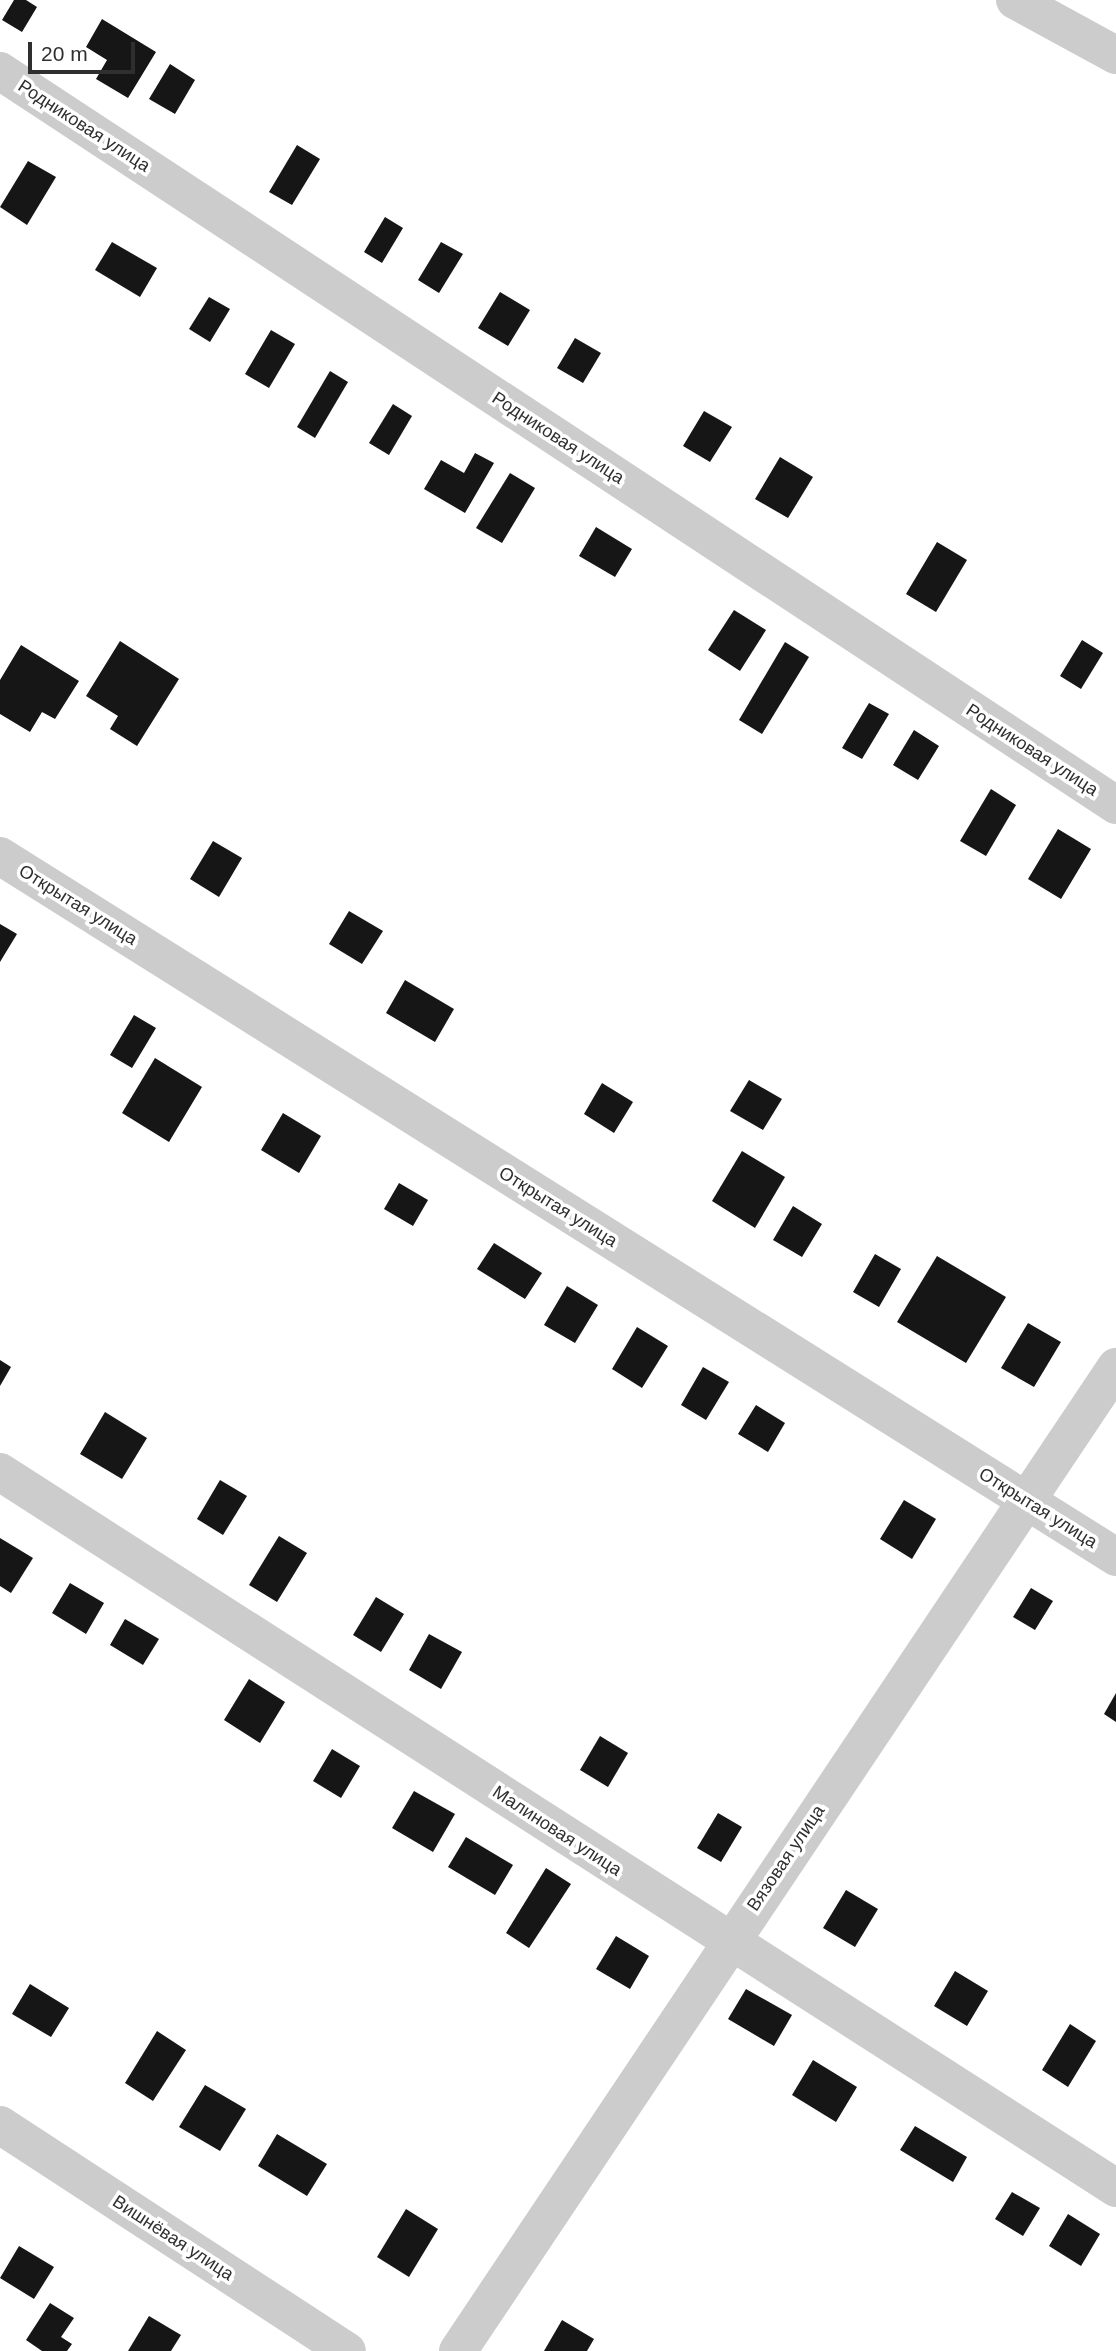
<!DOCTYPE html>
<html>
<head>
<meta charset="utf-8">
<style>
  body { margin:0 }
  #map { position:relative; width:1116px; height:2351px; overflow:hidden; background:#fff; font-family:Arial,sans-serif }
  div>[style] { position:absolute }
  .building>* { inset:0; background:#161616 }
  .minor>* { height:38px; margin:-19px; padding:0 19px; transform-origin:19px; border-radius:19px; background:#ccc }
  span { translate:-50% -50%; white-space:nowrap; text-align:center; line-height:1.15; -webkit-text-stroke:7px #fff; paint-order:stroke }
  .street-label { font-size:18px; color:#2f2f2f }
  .scale { position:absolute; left:28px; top:42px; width:107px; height:32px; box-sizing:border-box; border:4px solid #2f2f2f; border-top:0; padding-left:9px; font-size:21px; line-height:24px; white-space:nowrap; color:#2f2f2f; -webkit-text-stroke:5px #fff; paint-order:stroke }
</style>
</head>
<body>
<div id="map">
  <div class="building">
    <i style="clip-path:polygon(14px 0,26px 0,37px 7px,22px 32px,2px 20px)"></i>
    <i style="clip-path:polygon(102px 19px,156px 52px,128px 98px,96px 79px,107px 60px,86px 47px)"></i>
    <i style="clip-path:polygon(170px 64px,195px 80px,175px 114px,149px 99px)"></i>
    <i style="clip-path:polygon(297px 145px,320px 159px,292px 205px,269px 192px)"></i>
    <i style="clip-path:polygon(28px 161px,56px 177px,27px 225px,0 207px)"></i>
    <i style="clip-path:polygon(385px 217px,403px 228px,382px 263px,364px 252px)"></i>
    <i style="clip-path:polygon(112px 242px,157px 268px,140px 297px,95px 270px)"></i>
    <i style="clip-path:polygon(441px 242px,463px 254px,439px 293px,418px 280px)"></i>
    <i style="clip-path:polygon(500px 292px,530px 310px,508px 346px,478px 328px)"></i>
    <i style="clip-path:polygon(209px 297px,230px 309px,210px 342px,189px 329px)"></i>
    <i style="clip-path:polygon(271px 330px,295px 344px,269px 388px,245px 374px)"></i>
    <i style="clip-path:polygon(575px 338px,601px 353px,583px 383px,557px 368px)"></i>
    <i style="clip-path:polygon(330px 371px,348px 382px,315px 438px,297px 427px)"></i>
    <i style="clip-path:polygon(393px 404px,412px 416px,389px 455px,369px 443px)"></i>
    <i style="clip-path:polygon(704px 411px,732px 427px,710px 462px,683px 446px)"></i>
    <i style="clip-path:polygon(475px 453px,494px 463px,465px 513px,424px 489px,441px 460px,464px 473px)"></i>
    <i style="clip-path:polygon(780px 457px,813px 477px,788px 518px,755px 499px)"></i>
    <i style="clip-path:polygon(510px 473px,535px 488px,502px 543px,476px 528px)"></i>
    <i style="clip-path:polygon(596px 527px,632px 549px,615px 577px,579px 556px)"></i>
    <i style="clip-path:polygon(937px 542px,967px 560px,936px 612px,906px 594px)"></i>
    <i style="clip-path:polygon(734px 610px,766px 630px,740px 671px,708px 650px)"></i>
    <i style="clip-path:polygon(1082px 640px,1103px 653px,1081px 689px,1060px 676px)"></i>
    <i style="clip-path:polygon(120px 641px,179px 679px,137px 746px,110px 729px,118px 716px,86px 696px)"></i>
    <i style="clip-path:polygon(785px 642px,809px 657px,762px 734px,739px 720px)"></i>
    <i style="clip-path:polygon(21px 645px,79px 681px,55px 719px,42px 712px,30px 732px,0 714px,0 680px)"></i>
    <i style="clip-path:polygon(869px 703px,889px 714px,862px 759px,842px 748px)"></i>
    <i style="clip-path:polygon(914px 730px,939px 746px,918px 780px,893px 765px)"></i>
    <i style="clip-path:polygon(991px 789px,1016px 805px,986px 856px,960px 841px)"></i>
    <i style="clip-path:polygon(1058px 829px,1091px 849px,1061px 899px,1028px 879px)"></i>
    <i style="clip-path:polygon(213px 841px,242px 858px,219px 897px,190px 879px)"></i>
    <i style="clip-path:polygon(349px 911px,383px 931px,362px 964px,329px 944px)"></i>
    <i style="clip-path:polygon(0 924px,17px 934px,0 962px)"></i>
    <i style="clip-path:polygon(405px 980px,454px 1009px,435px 1042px,386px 1013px)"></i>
    <i style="clip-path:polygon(134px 1015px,156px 1028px,132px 1068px,110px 1055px)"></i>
    <i style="clip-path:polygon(155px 1058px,202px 1087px,169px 1142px,122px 1113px)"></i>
    <i style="clip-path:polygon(749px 1080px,782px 1099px,763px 1130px,730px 1111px)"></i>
    <i style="clip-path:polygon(602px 1083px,633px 1102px,614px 1133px,584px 1114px)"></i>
    <i style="clip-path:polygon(283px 1113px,321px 1136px,299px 1173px,261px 1150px)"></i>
    <i style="clip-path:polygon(742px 1151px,785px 1177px,755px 1228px,712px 1201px)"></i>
    <i style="clip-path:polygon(399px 1183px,428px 1200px,413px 1226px,384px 1209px)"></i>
    <i style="clip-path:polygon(793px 1206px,822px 1224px,802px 1257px,773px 1240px)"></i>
    <i style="clip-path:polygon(494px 1243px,542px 1273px,525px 1299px,477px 1269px)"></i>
    <i style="clip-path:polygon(875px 1254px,901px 1269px,879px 1307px,853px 1292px)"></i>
    <i style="clip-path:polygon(937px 1256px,1006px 1297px,966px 1363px,897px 1322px)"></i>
    <i style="clip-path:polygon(567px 1286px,598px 1305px,575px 1343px,544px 1325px)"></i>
    <i style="clip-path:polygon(1028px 1323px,1061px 1342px,1034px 1387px,1001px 1368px)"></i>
    <i style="clip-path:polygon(637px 1327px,668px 1346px,642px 1388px,612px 1369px)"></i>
    <i style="clip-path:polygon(0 1360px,11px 1367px,0 1386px)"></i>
    <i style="clip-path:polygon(703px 1367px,729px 1382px,706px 1420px,681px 1405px)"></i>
    <i style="clip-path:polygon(756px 1405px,785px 1423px,768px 1452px,738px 1434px)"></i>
    <i style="clip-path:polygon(105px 1412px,147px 1438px,122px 1479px,80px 1454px)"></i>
    <i style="clip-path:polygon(220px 1480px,247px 1496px,223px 1535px,197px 1519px)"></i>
    <i style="clip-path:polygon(904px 1500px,936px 1519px,912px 1559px,880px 1539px)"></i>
    <i style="clip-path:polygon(279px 1536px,307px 1553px,277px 1602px,249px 1585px)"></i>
    <i style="clip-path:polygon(0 1538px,33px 1558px,11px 1593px,0 1586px)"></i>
    <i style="clip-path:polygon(70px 1583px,104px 1603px,86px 1634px,52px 1613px)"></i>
    <i style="clip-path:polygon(1031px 1588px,1053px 1601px,1035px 1630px,1013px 1617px)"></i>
    <i style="clip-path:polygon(376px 1597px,404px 1614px,381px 1652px,353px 1635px)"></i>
    <i style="clip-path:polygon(125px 1619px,159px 1639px,143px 1665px,110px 1645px)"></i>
    <i style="clip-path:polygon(429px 1634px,462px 1652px,441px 1689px,409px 1670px)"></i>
    <i style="clip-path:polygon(249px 1679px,285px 1702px,260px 1743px,224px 1720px)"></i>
    <i style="clip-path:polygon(1116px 1693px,1116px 1722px,1104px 1714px)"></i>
    <i style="clip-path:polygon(600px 1736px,628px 1753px,608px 1787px,580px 1770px)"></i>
    <i style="clip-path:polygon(332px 1749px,360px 1766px,341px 1798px,313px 1781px)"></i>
    <i style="clip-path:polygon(414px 1791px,455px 1814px,433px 1852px,392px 1828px)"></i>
    <i style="clip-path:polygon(718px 1813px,742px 1827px,721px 1862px,697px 1848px)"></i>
    <i style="clip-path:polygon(466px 1837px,513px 1865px,495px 1895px,448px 1867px)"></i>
    <i style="clip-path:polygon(546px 1868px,571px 1884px,529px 1948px,506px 1933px)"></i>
    <i style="clip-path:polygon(846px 1890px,878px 1909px,855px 1947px,823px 1928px)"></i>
    <i style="clip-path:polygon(616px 1936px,649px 1956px,630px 1989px,596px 1969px)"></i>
    <i style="clip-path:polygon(955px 1971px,988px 1991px,967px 2026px,934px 2006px)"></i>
    <i style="clip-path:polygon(30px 1984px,69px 2008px,51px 2037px,12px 2014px)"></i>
    <i style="clip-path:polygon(746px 1989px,792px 2015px,774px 2046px,728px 2019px)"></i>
    <i style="clip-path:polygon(1070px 2024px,1096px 2041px,1068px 2087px,1042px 2070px)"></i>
    <i style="clip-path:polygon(157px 2031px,186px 2050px,153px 2101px,125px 2083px)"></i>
    <i style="clip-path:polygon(813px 2060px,857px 2087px,836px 2122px,792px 2095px)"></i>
    <i style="clip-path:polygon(205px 2085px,246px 2109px,220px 2151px,179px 2127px)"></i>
    <i style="clip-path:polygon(915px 2126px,967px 2157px,953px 2182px,900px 2150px)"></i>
    <i style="clip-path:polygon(277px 2134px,327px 2164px,307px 2196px,258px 2166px)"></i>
    <i style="clip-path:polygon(1012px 2192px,1040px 2208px,1023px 2236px,995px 2219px)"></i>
    <i style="clip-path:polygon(406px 2209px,438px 2229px,409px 2277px,377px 2257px)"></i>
    <i style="clip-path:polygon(1068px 2214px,1100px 2234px,1081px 2266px,1049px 2246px)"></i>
    <i style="clip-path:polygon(19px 2246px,54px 2267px,34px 2299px,0 2278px)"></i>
    <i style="clip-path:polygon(50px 2303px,74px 2318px,61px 2337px,72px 2344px,67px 2351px,42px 2351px,26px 2340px)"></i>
    <i style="clip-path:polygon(149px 2316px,181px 2335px,171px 2351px,128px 2351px)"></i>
    <i style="clip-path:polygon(562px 2320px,594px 2339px,587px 2351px,544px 2351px)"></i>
  </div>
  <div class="minor">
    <i style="left:1015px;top:0;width:115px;rotate:28.6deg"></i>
    <i style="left:0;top:71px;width:1336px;rotate:33.33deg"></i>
    <i style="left:0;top:856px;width:1318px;rotate:32.13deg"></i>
    <i style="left:0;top:1472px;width:1326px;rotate:32.68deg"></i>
    <i style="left:0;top:2125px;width:414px;rotate:33.1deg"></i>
    <i style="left:458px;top:2351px;width:1184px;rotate:-56.23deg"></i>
  </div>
  <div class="street-label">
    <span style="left:84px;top:126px;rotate:33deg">Родниковая улица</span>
    <span style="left:558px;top:438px;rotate:33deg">Родниковая улица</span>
    <span style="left:1032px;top:750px;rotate:33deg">Родниковая улица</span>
    <span style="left:78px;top:905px;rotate:32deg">Открытая улица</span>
    <span style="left:558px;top:1207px;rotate:32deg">Открытая улица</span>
    <span style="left:1038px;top:1508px;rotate:32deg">Открытая улица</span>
    <span style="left:557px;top:1831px;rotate:33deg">Малиновая улица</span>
    <span style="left:786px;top:1858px;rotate:-56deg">Вязовая улица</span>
    <span style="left:173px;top:2238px;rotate:33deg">Вишнёвая улица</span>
  </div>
  <div class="scale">20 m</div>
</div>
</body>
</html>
